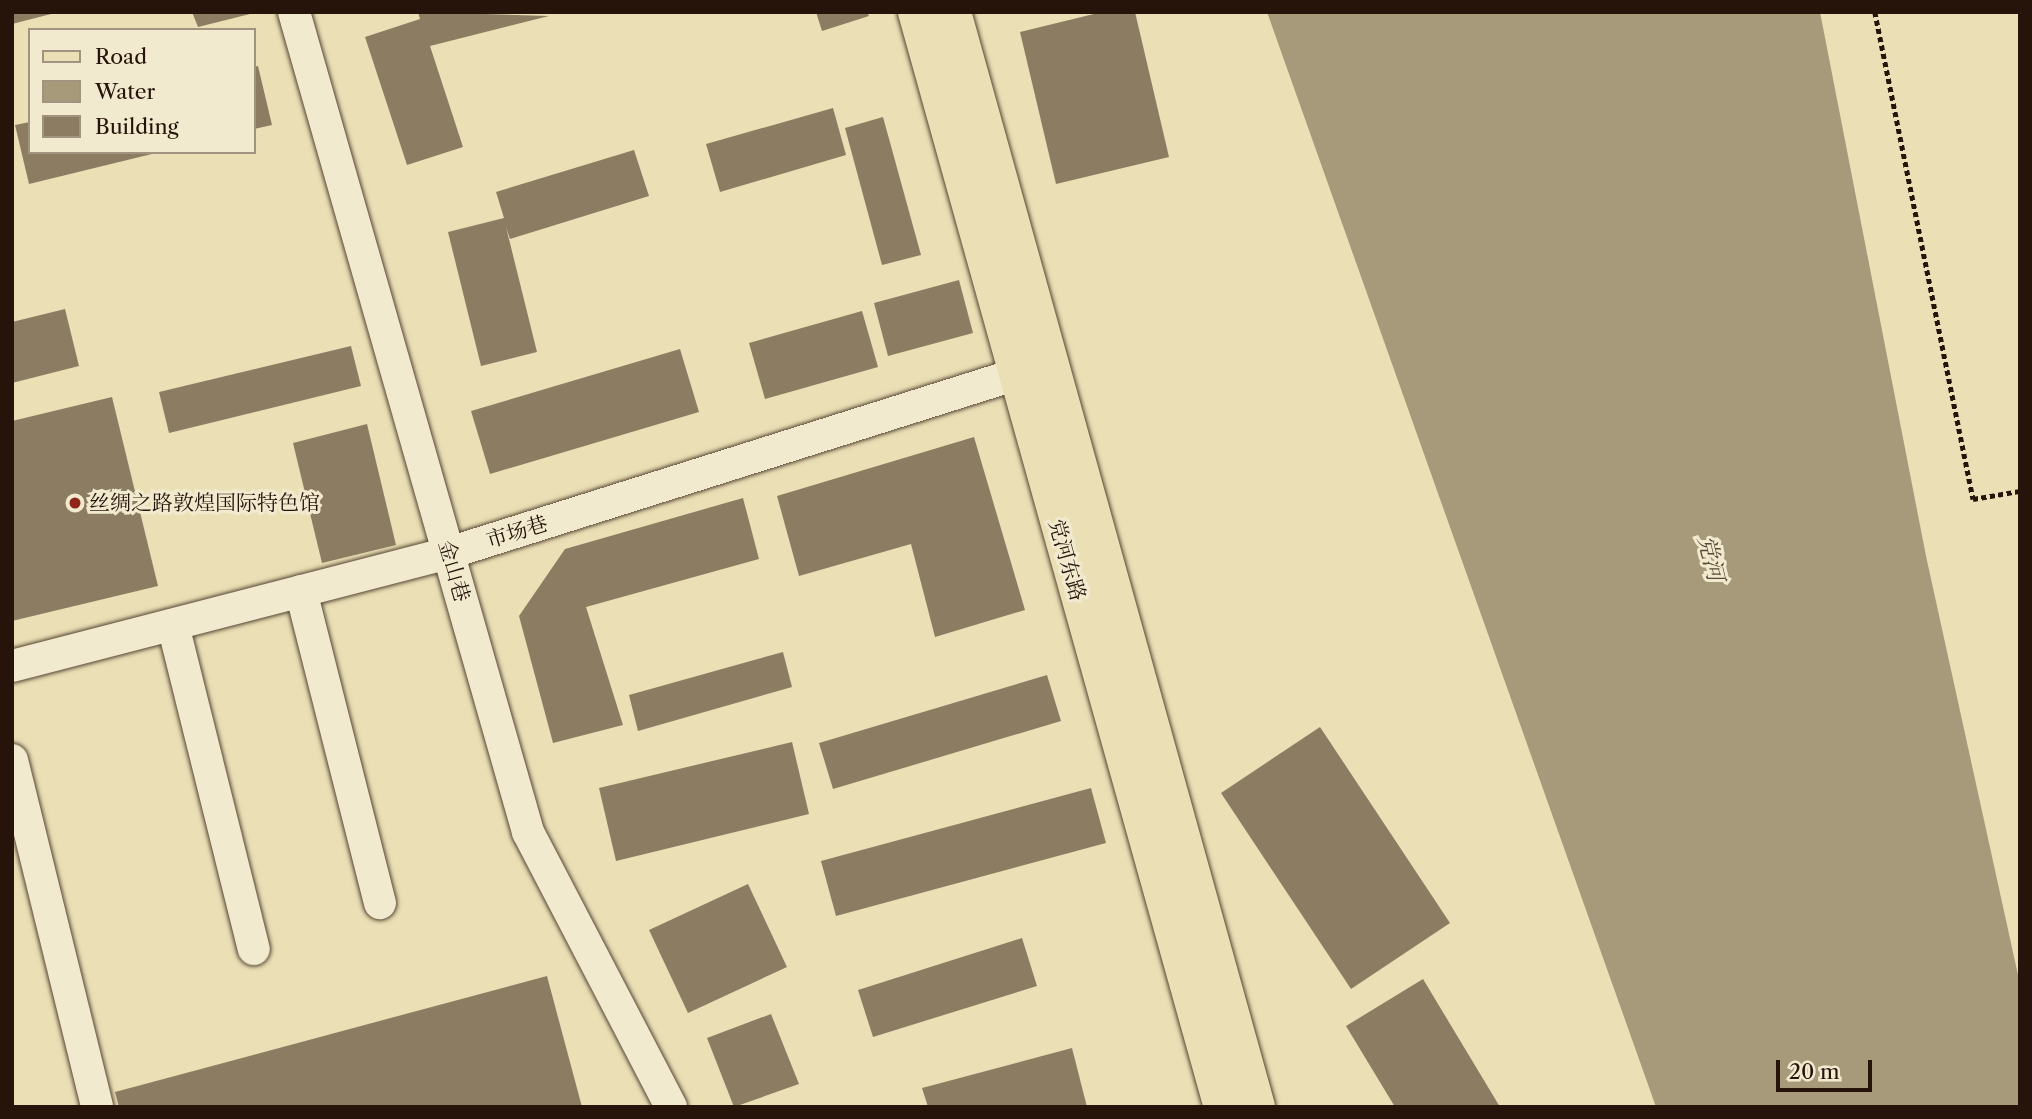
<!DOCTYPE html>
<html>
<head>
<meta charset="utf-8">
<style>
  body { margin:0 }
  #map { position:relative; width:2032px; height:1119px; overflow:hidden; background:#eadfb5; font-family:"Libre Caslon Text","Noto Serif SC",serif }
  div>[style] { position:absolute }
  .water>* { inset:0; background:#a79a7b }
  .building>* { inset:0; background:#8c7d62 }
  .path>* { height:4.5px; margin-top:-2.25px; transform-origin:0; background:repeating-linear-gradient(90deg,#261309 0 5px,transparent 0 8.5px) }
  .roads { filter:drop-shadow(0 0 2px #574634) drop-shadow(0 0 2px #574634) }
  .minor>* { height:32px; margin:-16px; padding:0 16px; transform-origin:16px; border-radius:16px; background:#f1eacf }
  .major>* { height:38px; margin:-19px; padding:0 19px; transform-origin:19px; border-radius:19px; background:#eadfb5 }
  .dots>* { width:19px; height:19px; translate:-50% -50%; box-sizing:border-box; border:4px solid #f1eacf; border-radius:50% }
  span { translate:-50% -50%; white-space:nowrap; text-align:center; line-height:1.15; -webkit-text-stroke:6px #f1eacf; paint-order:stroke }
  .poi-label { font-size:21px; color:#261309 }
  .left { translate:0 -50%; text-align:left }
  .street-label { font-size:21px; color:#261309 }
  .water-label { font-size:23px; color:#5a4937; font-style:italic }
  .frame { position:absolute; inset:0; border:14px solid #261309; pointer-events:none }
  .legend { position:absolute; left:28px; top:28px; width:228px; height:126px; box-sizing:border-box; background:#f1eacf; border:2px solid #a09480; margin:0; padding:9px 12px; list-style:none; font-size:21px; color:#261309 }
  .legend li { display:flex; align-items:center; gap:14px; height:35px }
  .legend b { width:35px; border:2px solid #a09480 }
  .scale { position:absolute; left:1776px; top:1060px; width:96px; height:32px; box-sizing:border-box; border:4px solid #261309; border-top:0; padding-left:9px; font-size:21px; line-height:24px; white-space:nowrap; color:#261309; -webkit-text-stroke:5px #f1eacf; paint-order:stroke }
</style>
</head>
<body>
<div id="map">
  <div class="water">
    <i style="clip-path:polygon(1267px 12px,1820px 12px,1926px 556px,2020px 984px,2020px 1107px,1656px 1107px)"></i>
  </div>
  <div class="building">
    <i style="clip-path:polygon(12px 12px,54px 12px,55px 13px,12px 24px)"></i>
    <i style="clip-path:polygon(192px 12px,254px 12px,254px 13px,198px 27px)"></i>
    <i style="clip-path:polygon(418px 12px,549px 16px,430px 46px,463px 147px,407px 165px,365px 37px,420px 19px)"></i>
    <i style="clip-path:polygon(816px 12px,867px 12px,869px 16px,822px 31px)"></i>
    <i style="clip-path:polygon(1102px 12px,1135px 12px,1169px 157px,1056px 184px,1020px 32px)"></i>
    <i style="clip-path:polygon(258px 66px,272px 125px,254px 129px,254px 67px)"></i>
    <i style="clip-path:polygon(833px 108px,846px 155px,720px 192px,706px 144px)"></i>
    <i style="clip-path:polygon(883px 117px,921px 255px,882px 265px,845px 128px)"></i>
    <i style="clip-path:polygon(30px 122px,30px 152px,156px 153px,29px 184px,15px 125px)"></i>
    <i style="clip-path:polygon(634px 150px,649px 196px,510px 239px,506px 227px,537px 352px,481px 366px,448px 232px,504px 218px,496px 192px)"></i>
    <i style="clip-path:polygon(959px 280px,973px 333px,888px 356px,874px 303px)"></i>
    <i style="clip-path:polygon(65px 309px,79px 366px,12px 383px,12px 322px)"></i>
    <i style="clip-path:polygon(862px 311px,878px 367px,765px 399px,749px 343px)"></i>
    <i style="clip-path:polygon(351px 346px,361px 386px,169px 433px,159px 392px)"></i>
    <i style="clip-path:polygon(680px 349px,699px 412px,490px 474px,471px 411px)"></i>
    <i style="clip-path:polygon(112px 397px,158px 586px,12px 621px,12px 421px)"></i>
    <i style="clip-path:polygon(367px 424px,396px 545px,322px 563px,293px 443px)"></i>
    <i style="clip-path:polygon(974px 437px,1025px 610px,935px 637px,911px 544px,799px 576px,777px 496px)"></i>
    <i style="clip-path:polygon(743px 498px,759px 559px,586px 607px,623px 725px,553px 743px,519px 616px,565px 549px)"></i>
    <i style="clip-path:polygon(783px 652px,792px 687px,638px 731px,629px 695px)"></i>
    <i style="clip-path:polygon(1047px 675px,1061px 721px,833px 789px,819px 743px)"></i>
    <i style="clip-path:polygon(1320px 727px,1450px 923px,1351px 989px,1221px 793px)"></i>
    <i style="clip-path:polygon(792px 742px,809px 814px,616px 861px,599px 788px)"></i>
    <i style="clip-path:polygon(1091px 788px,1106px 843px,836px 916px,821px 861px)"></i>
    <i style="clip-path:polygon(748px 884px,787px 967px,688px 1013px,649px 930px)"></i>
    <i style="clip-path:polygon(1022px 938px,1037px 986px,873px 1037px,858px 990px)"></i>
    <i style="clip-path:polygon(547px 976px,582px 1107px,119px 1107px,115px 1092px)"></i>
    <i style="clip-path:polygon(1423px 979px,1500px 1107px,1395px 1107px,1346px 1026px)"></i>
    <i style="clip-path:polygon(771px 1014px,799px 1084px,734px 1107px,707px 1038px)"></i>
    <i style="clip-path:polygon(1072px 1048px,1087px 1107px,928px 1107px,922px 1088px)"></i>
  </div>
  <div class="path">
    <i style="left:1875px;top:12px;width:497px;rotate:78.6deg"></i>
    <i style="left:1973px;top:499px;width:48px;rotate:-9.7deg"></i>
  </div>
  <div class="roads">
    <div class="minor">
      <i style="left:294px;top:12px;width:853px;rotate:74.07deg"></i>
      <i style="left:528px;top:832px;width:310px;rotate:62.5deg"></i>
      <i style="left:301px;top:591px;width:322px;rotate:75.8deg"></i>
      <i style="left:173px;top:625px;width:334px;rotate:76deg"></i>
      <i style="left:12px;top:666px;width:451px;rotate:-14.5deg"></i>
      <i style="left:449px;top:553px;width:592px;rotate:-17.49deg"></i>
      <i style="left:12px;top:760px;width:357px;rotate:76.2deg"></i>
    </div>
    <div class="major">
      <i style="left:917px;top:12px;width:1137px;rotate:74.39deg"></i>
      <i style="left:952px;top:12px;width:1136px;rotate:74.48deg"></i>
    </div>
  </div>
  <div class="dots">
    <i style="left:75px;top:503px;background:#8f2418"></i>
  </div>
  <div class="poi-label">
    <span class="left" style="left:89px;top:503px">丝绸之路敦煌国际特色馆</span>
  </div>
  <div class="street-label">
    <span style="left:517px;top:532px;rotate:-17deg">市场巷</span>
    <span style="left:1067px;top:560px;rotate:74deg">党河东路</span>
    <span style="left:454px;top:571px;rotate:74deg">金山巷</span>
  </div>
  <div class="water-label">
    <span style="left:1711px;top:558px;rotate:76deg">党河</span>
  </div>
  <div class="frame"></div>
  <ul class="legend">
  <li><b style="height:9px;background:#eadfb5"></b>Road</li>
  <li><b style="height:19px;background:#a79a7b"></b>Water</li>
  <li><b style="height:19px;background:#8c7d62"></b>Building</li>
  </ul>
  <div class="scale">20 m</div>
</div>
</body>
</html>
